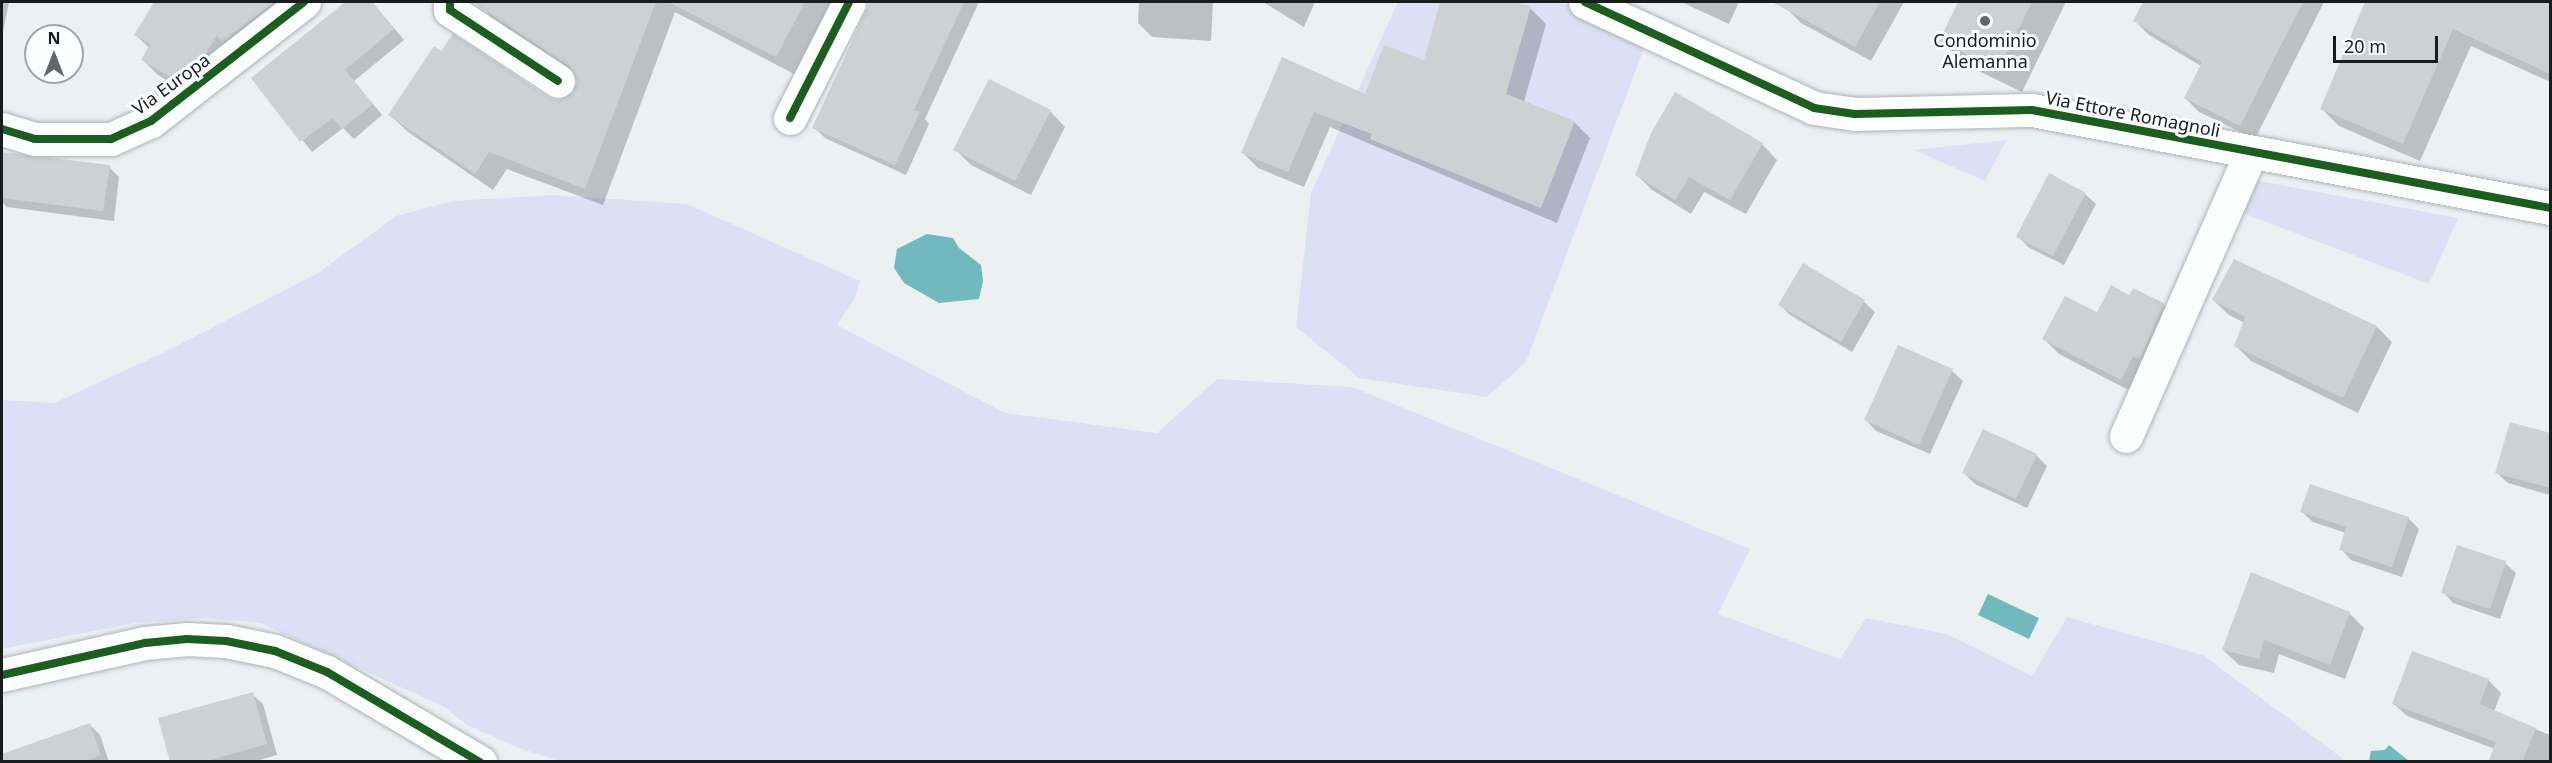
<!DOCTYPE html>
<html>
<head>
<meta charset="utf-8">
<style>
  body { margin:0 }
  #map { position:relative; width:2552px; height:763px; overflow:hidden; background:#edf0f3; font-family:"Noto Sans",sans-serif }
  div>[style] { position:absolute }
  .green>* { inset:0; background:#dce0f4 }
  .water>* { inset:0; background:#72b9be }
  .shadow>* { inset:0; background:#0003 }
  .building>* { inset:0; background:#ced1d3 }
  .roads { filter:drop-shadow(0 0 2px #b0b3b5) drop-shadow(0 0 2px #b0b3b5) }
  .minor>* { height:33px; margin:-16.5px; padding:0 16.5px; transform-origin:16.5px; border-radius:16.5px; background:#fcfdfd }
  .tertiary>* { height:33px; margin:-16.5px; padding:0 16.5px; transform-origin:16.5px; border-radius:16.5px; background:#fcfdfd }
  .cycleway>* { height:8px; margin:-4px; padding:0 4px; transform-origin:4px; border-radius:4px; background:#1b5e20 }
  .dots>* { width:16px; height:16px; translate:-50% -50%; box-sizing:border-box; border:3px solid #fcfdfe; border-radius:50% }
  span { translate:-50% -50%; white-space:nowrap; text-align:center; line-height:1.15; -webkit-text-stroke:6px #fcfdfe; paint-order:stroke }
  .poi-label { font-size:18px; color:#191c1d }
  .street-label { font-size:18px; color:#191c1d }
  .frame { position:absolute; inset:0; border:3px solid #191c1d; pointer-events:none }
  .north { position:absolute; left:24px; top:24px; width:60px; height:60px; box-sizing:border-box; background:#fcfdfe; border:2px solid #a1a3a4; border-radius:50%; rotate:0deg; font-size:16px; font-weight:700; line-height:24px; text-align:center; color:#191c1d }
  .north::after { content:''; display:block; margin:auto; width:21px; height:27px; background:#636668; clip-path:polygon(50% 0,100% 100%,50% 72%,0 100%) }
  .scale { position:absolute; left:2333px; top:36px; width:105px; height:27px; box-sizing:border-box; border:3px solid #191c1d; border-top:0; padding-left:8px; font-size:18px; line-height:21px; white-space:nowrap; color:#191c1d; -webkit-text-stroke:4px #fcfdfe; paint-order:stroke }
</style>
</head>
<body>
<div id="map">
  <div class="green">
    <i style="clip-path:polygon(1398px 2px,1560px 2px,1646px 43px,1526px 362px,1487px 397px,1359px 378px,1296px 327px,1311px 193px)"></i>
    <i style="clip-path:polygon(2006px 140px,1985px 181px,1914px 150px)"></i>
    <i style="clip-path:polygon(2254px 180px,2458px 218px,2429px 284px,2240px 212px)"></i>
    <i style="clip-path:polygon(553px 195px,687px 204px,860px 281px,854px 300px,837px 325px,1005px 413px,1157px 433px,1217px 379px,1352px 387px,1750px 549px,1718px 614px,1840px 659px,1866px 618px,1947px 634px,2032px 676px,2067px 617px,2203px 655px,2346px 761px,562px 762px,516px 747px,467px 725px,444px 707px,260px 623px,205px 618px,135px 623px,2px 649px,2px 400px,54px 403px,163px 353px,318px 273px,396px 216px,454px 201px)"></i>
  </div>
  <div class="water">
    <i style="clip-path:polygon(927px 234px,953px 238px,959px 248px,981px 265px,983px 281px,979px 299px,939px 303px,904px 283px,894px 268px,897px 249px)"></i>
    <i style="clip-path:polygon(1988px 594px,2039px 618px,2029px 639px,1978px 615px)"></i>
    <i style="clip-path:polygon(2389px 745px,2409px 761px,2369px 761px,2371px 751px,2385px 750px)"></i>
  </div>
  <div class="shadow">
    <i style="clip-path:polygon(2px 2px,9px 2px,2px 37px)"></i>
    <i style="clip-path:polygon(155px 2px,299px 2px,190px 94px,158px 75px,143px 60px,149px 48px,136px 35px)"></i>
    <i style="clip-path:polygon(347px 2px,372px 2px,404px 40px,354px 81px,382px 115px,354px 139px,343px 128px,312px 152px,253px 79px)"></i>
    <i style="clip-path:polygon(479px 2px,577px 2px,592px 12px,596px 2px,831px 2px,794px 74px,675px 12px,603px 205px,507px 169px,493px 190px,408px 132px,390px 115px,547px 98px,558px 101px,575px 93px,578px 81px,574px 74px,494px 21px)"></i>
    <i style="clip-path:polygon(872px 2px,979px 2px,925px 119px,929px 124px,906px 175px,825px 138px,814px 127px)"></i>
    <i style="clip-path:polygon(1139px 2px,1213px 2px,1211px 41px,1152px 37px,1138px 23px)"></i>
    <i style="clip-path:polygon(1263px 2px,1315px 2px,1304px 27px)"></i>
    <i style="clip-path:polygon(1442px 2px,1508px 2px,1530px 8px,1546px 24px,1524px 102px,1574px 122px,1590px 138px,1557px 223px,1330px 127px,1304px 187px,1258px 168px,1242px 152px,1282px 59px,1366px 96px,1425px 62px)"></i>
    <i style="clip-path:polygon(1681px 2px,1739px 2px,1729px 24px)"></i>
    <i style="clip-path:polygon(1789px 2px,1904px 2px,1871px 61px,1801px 23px,1786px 8px)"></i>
    <i style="clip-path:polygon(1959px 2px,2066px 2px,2022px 92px,1964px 64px,1941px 40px)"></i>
    <i style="clip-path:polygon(2145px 2px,2324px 2px,2255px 139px,2199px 112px,2185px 98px,2201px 66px,2149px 35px,2135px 21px)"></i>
    <i style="clip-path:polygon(2366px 2px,2550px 2px,2550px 82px,2471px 46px,2420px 161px,2339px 126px,2322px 109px)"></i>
    <i style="clip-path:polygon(1050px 111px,1065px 127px,1031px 195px,971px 165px,955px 149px)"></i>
    <i style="clip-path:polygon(1762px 144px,1777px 160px,1746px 214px,1704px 192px,1691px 214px,1652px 190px,1637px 175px)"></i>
    <i style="clip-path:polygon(2px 153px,109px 167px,119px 177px,114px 221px,7px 207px,2px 202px)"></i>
    <i style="clip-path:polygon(2085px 194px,2096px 204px,2064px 265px,2028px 247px,2018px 236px)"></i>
    <i style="clip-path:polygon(2234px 261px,2377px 327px,2392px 342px,2358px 413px,2251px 361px,2236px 346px,2245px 323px,2229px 315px,2213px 300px)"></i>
    <i style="clip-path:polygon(1803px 265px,1864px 302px,1875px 312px,1852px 352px,1790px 315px,1780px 305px)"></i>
    <i style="clip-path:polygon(2130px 297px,2163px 304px,2179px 319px,2136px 394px,2059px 354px,2044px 339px)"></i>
    <i style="clip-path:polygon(1899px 347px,1952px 371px,1963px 381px,1930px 454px,1876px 431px,1866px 420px)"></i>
    <i style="clip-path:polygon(2511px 423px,2550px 434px,2550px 495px,2508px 483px,2497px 473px)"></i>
    <i style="clip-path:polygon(2036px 455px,2047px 466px,2027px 508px,1975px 484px,1964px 473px)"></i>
    <i style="clip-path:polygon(2302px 512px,2408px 518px,2419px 529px,2402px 577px,2351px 560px,2341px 549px,2346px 533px,2313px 522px)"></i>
    <i style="clip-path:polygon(2505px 563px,2516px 573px,2500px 619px,2453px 603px,2443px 592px)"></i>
    <i style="clip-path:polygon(2349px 613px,2364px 628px,2345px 679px,2279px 654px,2274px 673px,2239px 665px,2223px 650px)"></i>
    <i style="clip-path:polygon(2488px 680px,2501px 693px,2494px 712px,2550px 735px,2550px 762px,2489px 762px,2495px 749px,2407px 716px,2394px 704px)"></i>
    <i style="clip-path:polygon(252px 694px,263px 704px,277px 755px,252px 762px,171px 762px)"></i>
    <i style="clip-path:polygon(89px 724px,100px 735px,109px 762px,2px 762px,2px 755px)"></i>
  </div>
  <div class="building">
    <i style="clip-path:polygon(154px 2px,274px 2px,222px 42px,217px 35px,205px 55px,174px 79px,141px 60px,150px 44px,134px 35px)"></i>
    <i style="clip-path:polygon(345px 2px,372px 2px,394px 29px,345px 70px,373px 104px,342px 129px,333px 118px,300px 142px,251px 78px)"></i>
    <i style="clip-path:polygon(477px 2px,656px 2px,585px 189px,489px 152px,475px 174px,388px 115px,434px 46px,441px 51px,453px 34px,548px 97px,558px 100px,573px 92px,577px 81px,569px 66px,475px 4px)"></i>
    <i style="clip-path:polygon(668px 2px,805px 2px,776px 57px)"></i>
    <i style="clip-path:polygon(870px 2px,964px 2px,914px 110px,920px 112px,895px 165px,812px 128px)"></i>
    <i style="clip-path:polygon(1440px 2px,1513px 2px,1531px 6px,1506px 94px,1575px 121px,1541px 208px,1370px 139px,1372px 134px,1314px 112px,1288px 172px,1241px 153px,1282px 57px,1365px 94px,1384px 45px,1424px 60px)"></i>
    <i style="clip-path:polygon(1772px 2px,1880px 2px,1855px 47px)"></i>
    <i style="clip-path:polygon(1958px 2px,2032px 2px,1998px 70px,1939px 41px)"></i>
    <i style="clip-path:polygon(2143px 2px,2303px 2px,2240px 126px,2184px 98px,2202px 62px,2133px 21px)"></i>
    <i style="clip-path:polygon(2365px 2px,2550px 2px,2550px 74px,2453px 29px,2403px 144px,2320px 109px)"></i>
    <i style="clip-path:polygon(989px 79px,1051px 110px,1015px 181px,953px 150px)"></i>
    <i style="clip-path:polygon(1675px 92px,1763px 143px,1730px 200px,1689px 177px,1675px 200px,1635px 175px,1651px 133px)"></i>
    <i style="clip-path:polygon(2px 152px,110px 165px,103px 211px,2px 198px)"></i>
    <i style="clip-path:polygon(2049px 173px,2086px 193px,2053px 256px,2016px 237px)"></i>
    <i style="clip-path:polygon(2234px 259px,2377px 326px,2343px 398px,2234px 346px,2245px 317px,2212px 300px)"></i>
    <i style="clip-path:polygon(1803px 263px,1865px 300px,1841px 342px,1778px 305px)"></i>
    <i style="clip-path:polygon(2111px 285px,2129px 295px,2133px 288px,2164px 303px,2140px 359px,2133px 356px,2121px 380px,2042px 339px,2065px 296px,2097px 312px)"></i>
    <i style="clip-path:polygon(1898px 345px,1953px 369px,1919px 445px,1864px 420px)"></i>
    <i style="clip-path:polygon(2510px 422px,2550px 433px,2550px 488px,2495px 473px)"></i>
    <i style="clip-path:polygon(1983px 429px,2037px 454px,2016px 499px,1962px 473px)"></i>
    <i style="clip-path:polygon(2310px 484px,2409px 517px,2392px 567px,2339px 550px,2346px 527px,2300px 512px)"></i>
    <i style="clip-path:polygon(2457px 545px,2506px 561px,2490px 609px,2441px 593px)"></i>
    <i style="clip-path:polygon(2251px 572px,2350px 612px,2330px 665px,2264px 640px,2259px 659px,2222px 650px)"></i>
    <i style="clip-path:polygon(2412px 651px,2489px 679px,2480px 704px,2536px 728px,2522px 762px,2488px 762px,2496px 742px,2392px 704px)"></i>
    <i style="clip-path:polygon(253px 692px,267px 744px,204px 762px,170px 762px,158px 718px)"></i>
    <i style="clip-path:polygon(90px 723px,101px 755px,83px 762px,2px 762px,2px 754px)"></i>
  </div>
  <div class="roads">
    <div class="minor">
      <i style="left:450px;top:2px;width:8px;rotate:90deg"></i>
      <i style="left:450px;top:10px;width:129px;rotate:33.3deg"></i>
      <i style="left:1585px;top:2px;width:252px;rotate:24.8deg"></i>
      <i style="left:1814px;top:108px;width:41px;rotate:8.3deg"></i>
      <i style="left:1855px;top:114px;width:177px;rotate:-1.3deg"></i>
      <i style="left:2032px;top:110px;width:527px;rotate:10.71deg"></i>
      <i style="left:790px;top:118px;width:130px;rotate:-63deg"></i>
      <i style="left:2px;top:129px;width:34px;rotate:17deg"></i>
      <i style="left:35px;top:139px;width:76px"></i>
      <i style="left:111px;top:139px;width:44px;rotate:-24.2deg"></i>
      <i style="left:151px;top:121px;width:194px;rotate:-37.9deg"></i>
      <i style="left:2126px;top:436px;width:309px;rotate:-66.2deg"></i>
    </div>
    <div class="tertiary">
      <i style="left:2px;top:675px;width:147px;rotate:-12.6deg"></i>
      <i style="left:145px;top:643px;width:42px;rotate:-5.4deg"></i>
      <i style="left:187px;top:639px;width:39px;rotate:3deg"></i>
      <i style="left:226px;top:641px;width:50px;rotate:11.5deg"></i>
      <i style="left:275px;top:651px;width:56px;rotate:22deg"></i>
      <i style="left:327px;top:672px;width:178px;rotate:30.5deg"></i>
    </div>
  </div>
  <div class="cycleway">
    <i style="left:450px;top:2px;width:8px;rotate:90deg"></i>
    <i style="left:450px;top:10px;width:129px;rotate:33.3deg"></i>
    <i style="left:1585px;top:2px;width:252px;rotate:24.8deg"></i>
    <i style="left:1814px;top:108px;width:41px;rotate:8.3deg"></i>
    <i style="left:1855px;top:114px;width:177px;rotate:-1.3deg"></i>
    <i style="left:2032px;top:110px;width:527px;rotate:10.71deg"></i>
    <i style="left:790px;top:118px;width:130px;rotate:-63deg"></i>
    <i style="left:2px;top:129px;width:34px;rotate:17deg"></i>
    <i style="left:35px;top:139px;width:76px"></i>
    <i style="left:111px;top:139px;width:44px;rotate:-24.2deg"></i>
    <i style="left:151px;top:121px;width:194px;rotate:-37.9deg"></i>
    <i style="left:2px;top:675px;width:147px;rotate:-12.6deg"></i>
    <i style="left:145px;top:643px;width:42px;rotate:-5.4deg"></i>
    <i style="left:187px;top:639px;width:39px;rotate:3deg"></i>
    <i style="left:226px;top:641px;width:50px;rotate:11.5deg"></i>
    <i style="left:275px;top:651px;width:56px;rotate:22deg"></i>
    <i style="left:327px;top:672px;width:178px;rotate:30.5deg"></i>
  </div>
  <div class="dots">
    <i style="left:1985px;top:21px;background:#636668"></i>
  </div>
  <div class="poi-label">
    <span style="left:1985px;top:51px">Condominio<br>Alemanna</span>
  </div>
  <div class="street-label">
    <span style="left:171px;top:84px;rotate:-36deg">Via Europa</span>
    <span style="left:2133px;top:114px;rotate:11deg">Via Ettore Romagnoli</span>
  </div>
  <div class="frame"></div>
  <div class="north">N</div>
  <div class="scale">20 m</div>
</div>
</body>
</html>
